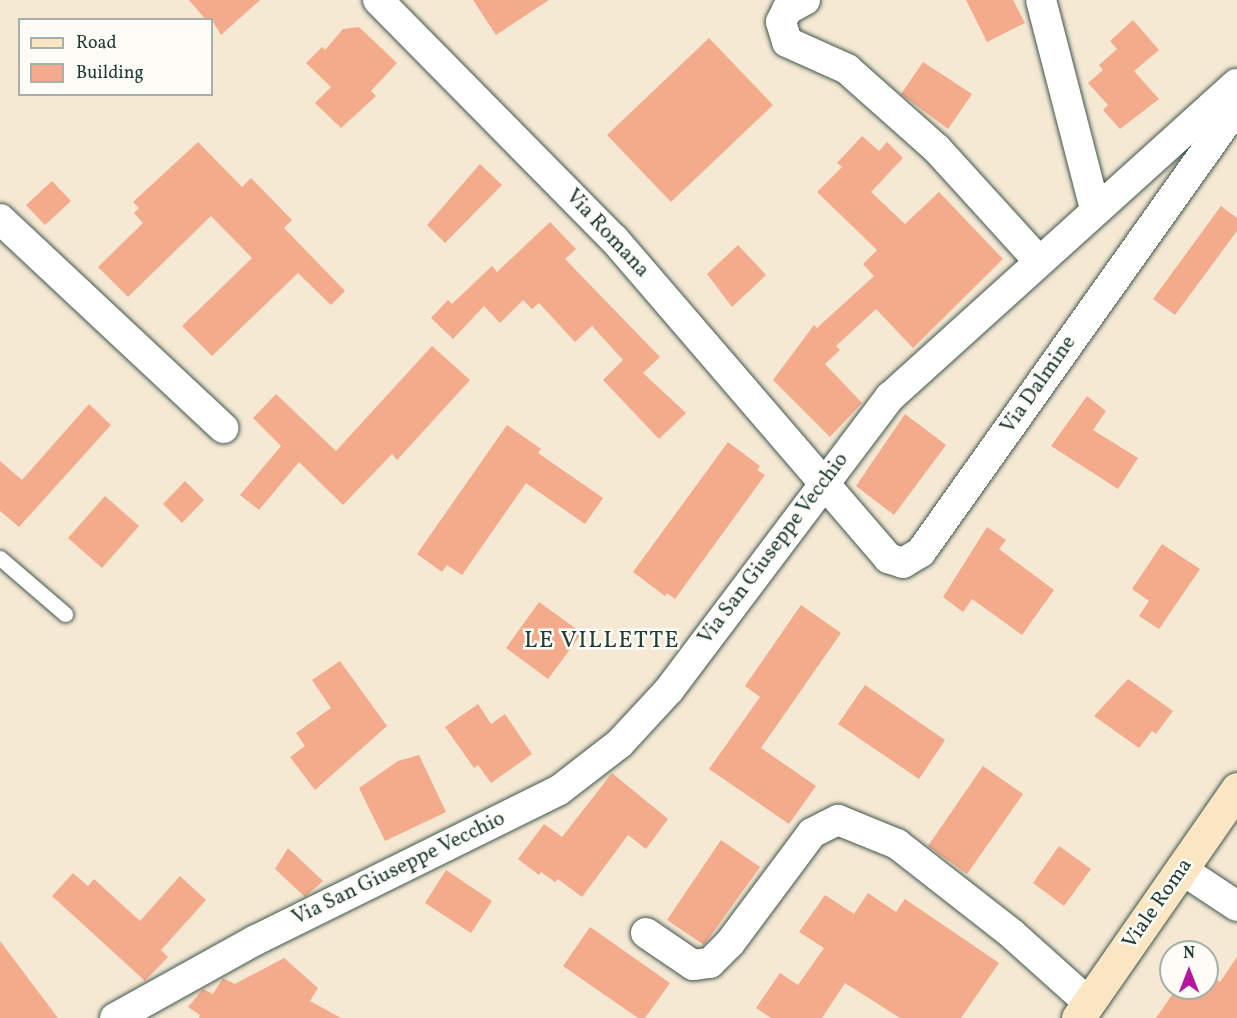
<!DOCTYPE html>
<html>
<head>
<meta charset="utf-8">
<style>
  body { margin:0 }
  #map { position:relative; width:1237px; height:1018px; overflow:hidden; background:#f5e9d4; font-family:Vollkorn,serif }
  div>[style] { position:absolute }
  .building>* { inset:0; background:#f3ab8c }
  .roads { filter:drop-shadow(0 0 2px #3f574c) drop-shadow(0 0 2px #3f574c) }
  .service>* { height:15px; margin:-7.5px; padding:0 7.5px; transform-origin:7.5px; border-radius:7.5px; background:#fff }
  .minor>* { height:30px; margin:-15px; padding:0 15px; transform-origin:15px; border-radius:15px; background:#fff }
  .secondary>* { height:33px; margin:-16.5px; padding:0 16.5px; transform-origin:16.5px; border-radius:16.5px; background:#fbe6c4 }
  span { translate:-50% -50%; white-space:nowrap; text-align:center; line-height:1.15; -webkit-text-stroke:5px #fdfcf7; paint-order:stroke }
  .street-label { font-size:21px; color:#1f3d34 }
  .quarter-label { font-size:24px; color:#1f3d34; letter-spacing:1.5px }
  .legend { position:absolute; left:18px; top:18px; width:195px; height:78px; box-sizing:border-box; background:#fdfcf7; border:2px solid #a4b0a9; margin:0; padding:8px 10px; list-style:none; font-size:18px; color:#1f3d34 }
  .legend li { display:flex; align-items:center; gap:12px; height:30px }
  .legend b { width:30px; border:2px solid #a4b0a9 }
  .north { position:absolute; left:1159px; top:940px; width:60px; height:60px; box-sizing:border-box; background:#fdfcf7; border:2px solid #a4b0a9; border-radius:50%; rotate:0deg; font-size:16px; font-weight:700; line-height:24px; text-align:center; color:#1f3d34 }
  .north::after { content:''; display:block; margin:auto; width:21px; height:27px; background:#b5179e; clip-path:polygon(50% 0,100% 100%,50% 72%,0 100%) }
</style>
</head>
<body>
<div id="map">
  <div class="building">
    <i style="clip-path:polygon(189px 0,260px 0,221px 35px,212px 20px,206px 20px)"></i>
    <i style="clip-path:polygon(473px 0,549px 0,496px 35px)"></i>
    <i style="clip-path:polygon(966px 0,1013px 0,1025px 23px,987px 42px)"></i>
    <i style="clip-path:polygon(1133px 20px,1159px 50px,1134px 71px,1159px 99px,1120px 129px,1103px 110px,1108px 105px,1088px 83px,1103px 70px,1099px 65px,1117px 49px,1110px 41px)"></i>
    <i style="clip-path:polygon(359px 27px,397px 63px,371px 91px,376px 96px,341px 128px,315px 103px,331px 87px,306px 63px,322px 47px,325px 50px,343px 29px)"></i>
    <i style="clip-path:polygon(709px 38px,773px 105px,671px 202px,607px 135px)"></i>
    <i style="clip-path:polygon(923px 62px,972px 94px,948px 129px,901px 94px)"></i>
    <i style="clip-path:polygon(862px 136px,879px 151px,887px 142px,903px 158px,871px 192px,905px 224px,939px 192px,1003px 259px,913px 348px,876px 309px,836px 346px,840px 350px,825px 364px,862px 403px,830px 437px,773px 380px,814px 325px,817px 328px,874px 276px,863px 264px,877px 250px,817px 192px,842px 167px,837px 163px)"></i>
    <i style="clip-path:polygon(198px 142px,242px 187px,251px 178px,292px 220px,284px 228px,345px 291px,331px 305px,298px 273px,212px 356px,182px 326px,252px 258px,211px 216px,128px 297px,98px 267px,143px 223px,134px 213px,139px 208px,133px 202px)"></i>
    <i style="clip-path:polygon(480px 164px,502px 185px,445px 243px,427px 225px)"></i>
    <i style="clip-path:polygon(52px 181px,71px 201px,45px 225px,26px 205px)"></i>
    <i style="clip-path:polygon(1221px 206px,1237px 218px,1237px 231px,1175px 315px,1153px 299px)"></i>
    <i style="clip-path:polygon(550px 222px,576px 249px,565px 259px,660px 357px,643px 373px,686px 413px,659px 439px,603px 380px,623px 360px,592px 326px,575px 342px,539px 303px,532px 309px,523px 300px,500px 323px,484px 306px,453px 339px,431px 318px,448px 300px,452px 304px,492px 266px,497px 272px)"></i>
    <i style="clip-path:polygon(738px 245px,766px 275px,732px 307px,707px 274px)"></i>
    <i style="clip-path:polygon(432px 346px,470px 380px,397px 460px,392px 454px,343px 505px,299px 462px,259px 510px,240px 495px,281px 446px,253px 418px,276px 394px,336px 451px)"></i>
    <i style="clip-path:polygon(1087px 396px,1106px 411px,1093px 430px,1138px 458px,1118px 489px,1051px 446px)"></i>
    <i style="clip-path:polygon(89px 404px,111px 425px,19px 527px,0 511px,0 461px,22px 480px)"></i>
    <i style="clip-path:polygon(905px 414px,946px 445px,894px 515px,856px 486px)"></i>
    <i style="clip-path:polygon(507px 425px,541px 449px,538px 453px,603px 498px,585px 524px,526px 483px,462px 575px,447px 565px,442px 572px,417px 554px)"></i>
    <i style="clip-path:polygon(728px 442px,760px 466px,757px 470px,765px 475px,675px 599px,667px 593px,665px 596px,633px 572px)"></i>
    <i style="clip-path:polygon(185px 481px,204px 500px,182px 523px,163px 504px)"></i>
    <i style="clip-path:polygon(105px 496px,139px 526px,102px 568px,68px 538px)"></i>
    <i style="clip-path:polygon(987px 527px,1006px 540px,999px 549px,1054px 590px,1022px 635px,972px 599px,963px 612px,943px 597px)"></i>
    <i style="clip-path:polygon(1162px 544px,1200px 569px,1159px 629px,1139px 616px,1149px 601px,1132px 589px)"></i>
    <i style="clip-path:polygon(539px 602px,582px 633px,548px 679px,506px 648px)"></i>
    <i style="clip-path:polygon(801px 605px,841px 633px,761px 748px,816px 786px,789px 824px,709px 769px,760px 697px,745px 686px)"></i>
    <i style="clip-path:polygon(340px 661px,387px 726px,315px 790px,290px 757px,305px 746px,296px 733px,331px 708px,312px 680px)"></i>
    <i style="clip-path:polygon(1128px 679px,1173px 711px,1156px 734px,1152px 731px,1139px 748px,1094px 716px)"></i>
    <i style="clip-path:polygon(865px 685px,945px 740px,919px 779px,838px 724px)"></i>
    <i style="clip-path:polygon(478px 704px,491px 724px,505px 714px,532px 754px,491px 783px,478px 765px,474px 768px,445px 727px)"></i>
    <i style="clip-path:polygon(419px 755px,446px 812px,385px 841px,359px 788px,398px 761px)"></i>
    <i style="clip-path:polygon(983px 766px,1023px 794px,967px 874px,928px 846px)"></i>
    <i style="clip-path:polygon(612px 773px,668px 819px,646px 849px,628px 835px,582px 897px,558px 879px,555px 882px,541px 872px,539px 875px,518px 859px,544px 824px,562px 837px)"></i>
    <i style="clip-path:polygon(721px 840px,760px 867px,704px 945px,667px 920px)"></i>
    <i style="clip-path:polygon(1059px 846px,1091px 869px,1064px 906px,1033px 883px)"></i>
    <i style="clip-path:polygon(288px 848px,323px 881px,305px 897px,275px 869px)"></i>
    <i style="clip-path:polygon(446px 870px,492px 901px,471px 933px,425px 903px)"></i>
    <i style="clip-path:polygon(73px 873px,88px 886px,94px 879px,140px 921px,180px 876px,206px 900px,161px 950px,168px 957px,145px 981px,52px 896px)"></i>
    <i style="clip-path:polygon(868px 893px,896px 912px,905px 899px,999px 963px,961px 1018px,900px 1018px,845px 983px,822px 1018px,771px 1018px,756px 1008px,780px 973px,798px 985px,824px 948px,799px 932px,825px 895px,854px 914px)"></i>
    <i style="clip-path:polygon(590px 927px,670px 983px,645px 1018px,638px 1018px,563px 966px)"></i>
    <i style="clip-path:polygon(0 941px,58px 1018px,0 1018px)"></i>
    <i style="clip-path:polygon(1237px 957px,1237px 1018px,1156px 1018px,1177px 988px,1207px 988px,1207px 973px,1220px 982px)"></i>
    <i style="clip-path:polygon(284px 958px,318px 988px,310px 1001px,341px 1018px,199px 1018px,200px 1015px,188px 1007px,203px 989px,213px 994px,223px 978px,235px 984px)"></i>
  </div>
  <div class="roads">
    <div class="service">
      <i style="left:0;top:558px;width:86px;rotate:40.7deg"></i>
    </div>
    <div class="minor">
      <i style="left:378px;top:0;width:336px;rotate:45.4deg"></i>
      <i style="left:614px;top:239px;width:421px;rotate:49.3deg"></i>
      <i style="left:888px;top:558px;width:16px;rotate:18deg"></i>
      <i style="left:903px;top:563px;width:21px;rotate:-31deg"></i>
      <i style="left:921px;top:552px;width:546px;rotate:-54.62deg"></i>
      <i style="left:805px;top:0;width:21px;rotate:151deg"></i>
      <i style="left:787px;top:10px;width:13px;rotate:117deg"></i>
      <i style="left:781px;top:22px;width:21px;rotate:73deg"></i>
      <i style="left:787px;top:42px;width:66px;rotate:24.2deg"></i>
      <i style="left:847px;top:69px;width:120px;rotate:41.6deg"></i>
      <i style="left:937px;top:149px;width:150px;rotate:47.7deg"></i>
      <i style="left:1041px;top:0;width:216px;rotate:75.5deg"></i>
      <i style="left:0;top:219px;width:306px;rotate:43.1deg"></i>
      <i style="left:1181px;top:869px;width:67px;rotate:33.5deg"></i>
      <i style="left:646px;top:933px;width:57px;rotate:34.2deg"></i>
      <i style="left:693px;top:965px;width:17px;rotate:-7deg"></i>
      <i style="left:710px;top:963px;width:28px;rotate:-45deg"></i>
      <i style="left:730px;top:943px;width:137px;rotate:-53.3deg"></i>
      <i style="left:812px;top:833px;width:29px;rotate:-27deg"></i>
      <i style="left:838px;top:820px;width:64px;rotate:22.1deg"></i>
      <i style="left:897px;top:844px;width:146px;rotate:38deg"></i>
      <i style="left:1012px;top:934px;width:103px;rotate:41.9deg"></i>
      <i style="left:115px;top:1018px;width:161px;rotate:-29deg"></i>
      <i style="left:256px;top:940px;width:337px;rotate:-26.3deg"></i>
      <i style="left:558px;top:791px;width:78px;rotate:-37.7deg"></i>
      <i style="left:620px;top:743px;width:72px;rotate:-47.2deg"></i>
      <i style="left:669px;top:690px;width:367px;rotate:-53deg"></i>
      <i style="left:890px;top:397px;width:467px;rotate:-42.1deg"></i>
    </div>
    <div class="secondary">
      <i style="left:1078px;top:1018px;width:279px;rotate:-55.2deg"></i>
    </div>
  </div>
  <div class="street-label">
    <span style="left:607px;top:234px;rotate:47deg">Via Romana</span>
    <span style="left:1039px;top:385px;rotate:-55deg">Via Dalmine</span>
    <span style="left:774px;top:549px;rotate:-53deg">Via San Giuseppe Vecchio</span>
    <span style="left:399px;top:869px;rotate:-26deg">Via San Giuseppe Vecchio</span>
    <span style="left:1158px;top:904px;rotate:-55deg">Viale Roma</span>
  </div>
  <div class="quarter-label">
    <span style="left:602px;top:642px">LE VILLETTE</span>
  </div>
  <ul class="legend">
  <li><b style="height:8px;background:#fbe6c4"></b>Road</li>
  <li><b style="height:16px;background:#f3ab8c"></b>Building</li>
  </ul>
  <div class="north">N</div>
</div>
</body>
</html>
